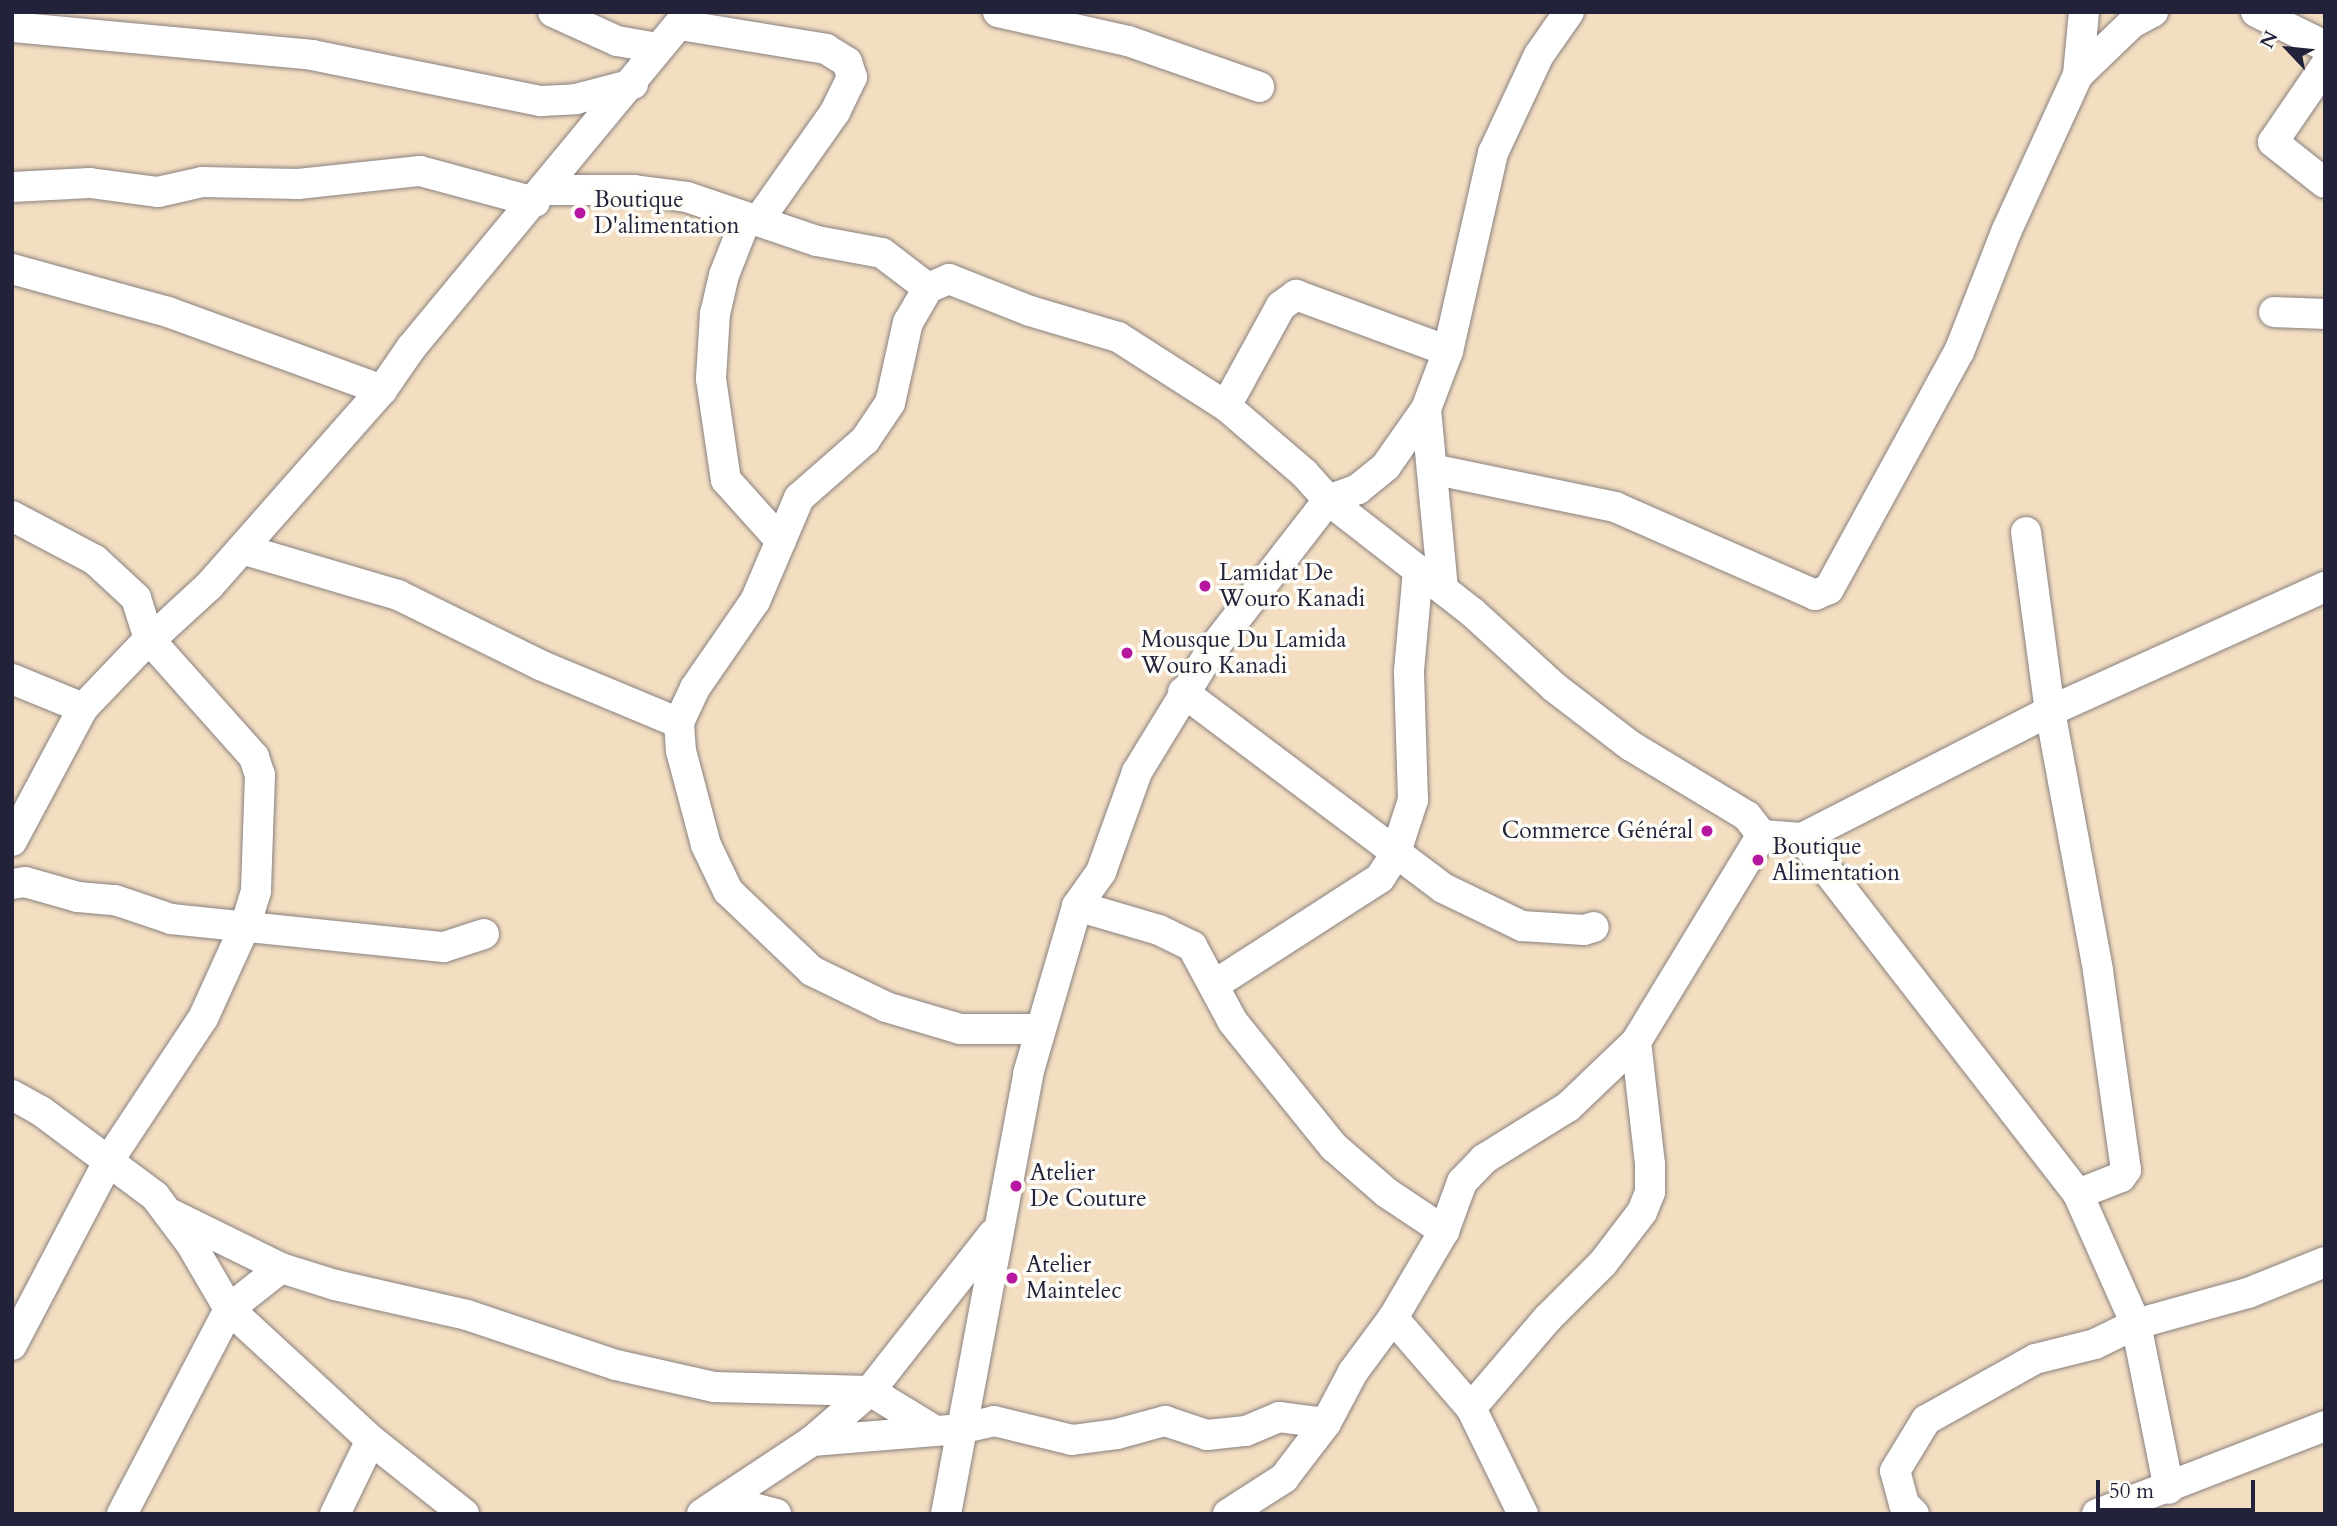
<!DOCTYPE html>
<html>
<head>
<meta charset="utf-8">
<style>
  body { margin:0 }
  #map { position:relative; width:2337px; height:1526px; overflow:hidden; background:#f3dec2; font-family:Cardo,serif }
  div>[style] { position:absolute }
  .roads { filter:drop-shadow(0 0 2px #8a807e) drop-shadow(0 0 2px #8a807e) }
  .minor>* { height:30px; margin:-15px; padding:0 15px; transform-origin:15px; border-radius:15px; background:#fff }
  .dots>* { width:19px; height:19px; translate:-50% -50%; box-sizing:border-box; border:4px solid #fdfcf7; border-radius:50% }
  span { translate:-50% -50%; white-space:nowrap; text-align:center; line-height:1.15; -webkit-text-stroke:7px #fdfcf7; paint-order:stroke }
  .poi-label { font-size:23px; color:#22223b }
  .left { translate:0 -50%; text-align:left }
  .right { translate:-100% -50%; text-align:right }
  .frame { position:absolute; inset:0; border:14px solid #22223b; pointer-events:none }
  .north { position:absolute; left:2253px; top:14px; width:70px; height:70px; -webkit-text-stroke:5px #fdfcf7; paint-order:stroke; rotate:296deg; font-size:19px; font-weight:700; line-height:28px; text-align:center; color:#22223b }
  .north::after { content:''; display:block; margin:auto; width:24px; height:32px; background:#22223b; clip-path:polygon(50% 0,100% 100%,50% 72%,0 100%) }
  .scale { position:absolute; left:2096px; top:1480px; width:159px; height:32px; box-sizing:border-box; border:4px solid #22223b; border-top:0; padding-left:9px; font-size:21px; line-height:24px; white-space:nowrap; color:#22223b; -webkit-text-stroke:5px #fdfcf7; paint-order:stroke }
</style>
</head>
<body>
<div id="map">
  <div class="roads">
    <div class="minor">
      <i style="left:553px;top:12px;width:70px;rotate:24.4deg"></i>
      <i style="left:617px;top:41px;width:41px;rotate:9.9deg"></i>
      <i style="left:998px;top:12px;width:133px;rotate:12.6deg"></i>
      <i style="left:1128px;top:41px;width:139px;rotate:19.3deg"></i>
      <i style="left:2256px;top:12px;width:77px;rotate:26.2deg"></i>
      <i style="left:680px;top:25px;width:148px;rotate:9.3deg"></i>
      <i style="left:826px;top:49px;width:25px;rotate:32deg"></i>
      <i style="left:847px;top:62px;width:16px;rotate:72deg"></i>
      <i style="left:852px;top:77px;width:39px;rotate:116deg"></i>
      <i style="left:835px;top:112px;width:133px;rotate:125.2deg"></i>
      <i style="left:12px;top:27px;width:301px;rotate:5.3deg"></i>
      <i style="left:312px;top:55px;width:234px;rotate:11.4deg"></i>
      <i style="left:541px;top:101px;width:35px;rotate:-3deg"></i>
      <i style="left:576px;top:99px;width:59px;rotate:-14.7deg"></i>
      <i style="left:2325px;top:66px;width:92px;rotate:124.4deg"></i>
      <i style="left:2273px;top:142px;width:66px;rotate:38.3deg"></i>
      <i style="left:2078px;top:75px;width:75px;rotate:-43.9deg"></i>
      <i style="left:2132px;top:23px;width:24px;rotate:-28deg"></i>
      <i style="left:12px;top:187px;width:78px;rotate:-2.9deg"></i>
      <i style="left:90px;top:183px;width:69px;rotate:7.5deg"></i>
      <i style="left:158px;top:192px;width:45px;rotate:-12.8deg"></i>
      <i style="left:202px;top:182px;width:96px;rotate:1.2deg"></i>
      <i style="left:298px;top:184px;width:123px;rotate:-6.1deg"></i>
      <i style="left:420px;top:171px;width:119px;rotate:15.1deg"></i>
      <i style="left:545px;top:190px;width:89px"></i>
      <i style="left:634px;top:190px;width:53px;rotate:7.5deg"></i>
      <i style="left:687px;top:197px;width:137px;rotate:18.7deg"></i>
      <i style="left:817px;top:241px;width:66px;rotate:10.5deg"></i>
      <i style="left:882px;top:253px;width:58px;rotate:37.3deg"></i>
      <i style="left:928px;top:288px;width:23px;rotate:-23deg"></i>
      <i style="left:949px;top:279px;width:87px;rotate:21.6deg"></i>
      <i style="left:1030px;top:311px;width:92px;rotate:16.5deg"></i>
      <i style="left:1118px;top:337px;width:128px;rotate:32.6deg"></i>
      <i style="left:1226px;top:406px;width:103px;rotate:40.7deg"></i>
      <i style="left:1304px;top:473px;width:36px;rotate:48deg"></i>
      <i style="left:1328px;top:500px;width:182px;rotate:37.9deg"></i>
      <i style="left:1472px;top:612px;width:111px;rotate:42.4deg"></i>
      <i style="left:1554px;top:687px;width:97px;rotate:37.5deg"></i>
      <i style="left:1631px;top:746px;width:135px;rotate:31.1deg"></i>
      <i style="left:1747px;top:816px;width:24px;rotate:52deg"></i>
      <i style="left:1762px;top:835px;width:40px;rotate:4.3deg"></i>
      <i style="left:1802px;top:838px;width:279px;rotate:-27.1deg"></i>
      <i style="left:2050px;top:711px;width:302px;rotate:-24.3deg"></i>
      <i style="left:746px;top:219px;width:60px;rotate:111.4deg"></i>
      <i style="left:724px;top:275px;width:39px;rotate:103deg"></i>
      <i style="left:715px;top:313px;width:66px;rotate:93.5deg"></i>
      <i style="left:711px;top:379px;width:102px;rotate:81.6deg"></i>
      <i style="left:726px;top:480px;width:82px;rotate:48deg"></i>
      <i style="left:12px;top:269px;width:162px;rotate:15.4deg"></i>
      <i style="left:168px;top:312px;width:228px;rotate:20deg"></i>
      <i style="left:928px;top:288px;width:39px;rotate:120deg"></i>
      <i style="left:908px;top:322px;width:83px;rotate:102.5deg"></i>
      <i style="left:890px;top:403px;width:45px;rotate:124deg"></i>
      <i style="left:865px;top:440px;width:88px;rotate:138.7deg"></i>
      <i style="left:799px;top:498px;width:112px;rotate:113.1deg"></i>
      <i style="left:755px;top:601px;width:106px;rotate:124.6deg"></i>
      <i style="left:695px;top:688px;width:38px;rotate:115deg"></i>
      <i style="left:679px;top:723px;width:28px;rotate:86deg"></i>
      <i style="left:681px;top:751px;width:97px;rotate:75.1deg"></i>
      <i style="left:706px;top:845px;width:51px;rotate:64.4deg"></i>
      <i style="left:728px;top:891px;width:116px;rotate:43.6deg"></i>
      <i style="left:812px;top:971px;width:82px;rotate:25.9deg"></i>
      <i style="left:886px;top:1007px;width:77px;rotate:16.6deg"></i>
      <i style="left:960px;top:1029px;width:79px"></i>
      <i style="left:2274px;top:312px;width:51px;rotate:2.2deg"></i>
      <i style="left:1226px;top:406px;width:114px;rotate:-61.2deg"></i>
      <i style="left:1281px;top:306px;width:19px;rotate:-36deg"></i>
      <i style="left:1296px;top:295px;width:162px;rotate:20.2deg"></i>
      <i style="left:1426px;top:409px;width:181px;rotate:84.6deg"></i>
      <i style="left:1432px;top:469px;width:187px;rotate:11.7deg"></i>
      <i style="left:1615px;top:507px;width:219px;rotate:23.7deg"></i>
      <i style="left:1815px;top:595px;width:15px;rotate:-23deg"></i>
      <i style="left:1829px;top:589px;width:270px;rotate:-61.3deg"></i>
      <i style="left:1959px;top:352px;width:129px;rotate:-68.6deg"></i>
      <i style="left:2006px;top:232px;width:173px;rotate:-65.4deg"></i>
      <i style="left:2078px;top:75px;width:63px;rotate:-84.6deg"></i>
      <i style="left:12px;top:516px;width:94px;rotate:27.9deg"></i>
      <i style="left:95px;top:560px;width:56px;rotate:42.8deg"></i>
      <i style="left:136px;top:598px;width:43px;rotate:72.4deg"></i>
      <i style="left:149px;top:639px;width:14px;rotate:-36deg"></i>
      <i style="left:160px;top:631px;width:67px;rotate:-42.6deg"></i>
      <i style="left:209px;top:586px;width:261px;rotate:-48.6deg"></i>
      <i style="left:382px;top:390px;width:51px;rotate:-55.4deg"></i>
      <i style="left:411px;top:348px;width:436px;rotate:-50.4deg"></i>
      <i style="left:2026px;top:532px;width:181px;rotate:82.4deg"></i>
      <i style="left:2050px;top:711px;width:264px;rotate:79.5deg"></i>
      <i style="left:2098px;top:971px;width:201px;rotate:82deg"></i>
      <i style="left:2126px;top:1170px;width:9px;rotate:126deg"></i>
      <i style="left:2121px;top:1177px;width:46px;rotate:158.4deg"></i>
      <i style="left:242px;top:549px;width:163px;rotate:16.4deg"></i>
      <i style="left:398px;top:595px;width:158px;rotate:26.2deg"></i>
      <i style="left:540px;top:665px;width:151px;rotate:22.6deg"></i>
      <i style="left:12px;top:679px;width:77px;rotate:22.2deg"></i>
      <i style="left:1183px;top:692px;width:326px;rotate:37deg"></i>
      <i style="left:1443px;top:888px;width:88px;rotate:25.7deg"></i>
      <i style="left:1522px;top:926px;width:62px;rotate:3.7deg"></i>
      <i style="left:1584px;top:930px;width:10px;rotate:-17deg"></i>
      <i style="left:1802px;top:838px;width:450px;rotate:52.2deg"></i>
      <i style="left:2078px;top:1194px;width:142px;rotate:66deg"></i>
      <i style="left:2136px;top:1324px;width:168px;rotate:78.7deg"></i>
      <i style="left:12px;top:841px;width:151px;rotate:-61.9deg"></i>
      <i style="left:83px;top:708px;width:95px;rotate:-46.3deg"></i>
      <i style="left:149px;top:639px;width:158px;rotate:48.3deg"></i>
      <i style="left:254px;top:757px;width:19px;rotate:72deg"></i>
      <i style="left:260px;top:775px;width:116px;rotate:92deg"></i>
      <i style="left:256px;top:891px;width:37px;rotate:107deg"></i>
      <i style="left:245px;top:926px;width:101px;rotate:114.5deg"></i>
      <i style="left:203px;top:1018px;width:170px;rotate:123.5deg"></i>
      <i style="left:109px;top:1160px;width:209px;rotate:117.7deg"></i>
      <i style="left:12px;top:884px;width:13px;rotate:-9deg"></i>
      <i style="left:25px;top:882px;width:55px;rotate:15.8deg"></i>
      <i style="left:78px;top:897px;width:37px;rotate:5deg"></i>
      <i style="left:115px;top:900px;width:59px;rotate:18.7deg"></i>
      <i style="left:171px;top:919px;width:274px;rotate:5.9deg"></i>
      <i style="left:444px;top:947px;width:42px;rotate:-18deg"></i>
      <i style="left:1077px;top:906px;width:85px;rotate:16.3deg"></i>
      <i style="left:1159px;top:930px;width:37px;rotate:26deg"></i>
      <i style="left:1192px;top:946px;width:86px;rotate:61.7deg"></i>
      <i style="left:1233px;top:1022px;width:161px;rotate:51.1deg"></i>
      <i style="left:1334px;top:1147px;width:70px;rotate:41deg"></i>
      <i style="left:1387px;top:1193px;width:69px;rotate:33.7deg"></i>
      <i style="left:1444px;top:1231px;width:52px;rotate:-69.8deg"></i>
      <i style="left:1462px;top:1182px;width:32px;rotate:-46deg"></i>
      <i style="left:1484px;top:1159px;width:99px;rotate:-31.8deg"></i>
      <i style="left:1568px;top:1107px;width:94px;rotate:-43.7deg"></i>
      <i style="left:1636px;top:1042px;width:242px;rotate:-58.7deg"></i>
      <i style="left:1214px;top:985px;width:197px;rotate:-32.8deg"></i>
      <i style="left:1380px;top:878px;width:27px;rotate:-57deg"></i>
      <i style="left:1395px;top:855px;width:58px;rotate:-71.9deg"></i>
      <i style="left:1413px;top:800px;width:129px;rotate:-91.8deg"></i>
      <i style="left:1409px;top:671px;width:101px;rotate:-84.9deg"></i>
      <i style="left:12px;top:1095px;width:33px;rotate:29deg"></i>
      <i style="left:41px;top:1111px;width:142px;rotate:36.7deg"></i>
      <i style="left:155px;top:1196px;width:60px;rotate:53.1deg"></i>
      <i style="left:191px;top:1244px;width:75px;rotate:59.7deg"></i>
      <i style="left:229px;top:1309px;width:193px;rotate:42.7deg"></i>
      <i style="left:371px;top:1440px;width:119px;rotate:38.5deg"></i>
      <i style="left:171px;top:1214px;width:123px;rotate:26.1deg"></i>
      <i style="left:281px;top:1268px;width:57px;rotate:17.5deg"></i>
      <i style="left:335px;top:1285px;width:135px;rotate:12.8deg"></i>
      <i style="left:467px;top:1315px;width:157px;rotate:18.6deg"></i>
      <i style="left:616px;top:1365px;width:100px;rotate:12.7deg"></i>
      <i style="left:714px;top:1387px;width:156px;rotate:1.5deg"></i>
      <i style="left:870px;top:1391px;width:75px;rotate:31.4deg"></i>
      <i style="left:1393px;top:1318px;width:119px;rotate:49.1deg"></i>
      <i style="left:1471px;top:1408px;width:118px;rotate:63.9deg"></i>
      <i style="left:1471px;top:1408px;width:118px;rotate:-49.5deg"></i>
      <i style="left:1548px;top:1318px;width:78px;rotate:-45deg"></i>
      <i style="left:1603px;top:1263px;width:64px;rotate:-52.6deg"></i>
      <i style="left:1642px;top:1212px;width:22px;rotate:-68deg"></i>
      <i style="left:1650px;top:1192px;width:28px;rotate:-90deg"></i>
      <i style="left:1650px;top:1164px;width:123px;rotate:-96.5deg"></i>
      <i style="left:812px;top:1441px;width:77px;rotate:-40.8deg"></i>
      <i style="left:870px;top:1391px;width:199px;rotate:-51.9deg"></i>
      <i style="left:723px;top:1500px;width:55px;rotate:14.8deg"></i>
      <i style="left:122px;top:1514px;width:231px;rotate:-62.4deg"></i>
      <i style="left:229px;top:1309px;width:66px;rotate:-38.3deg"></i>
      <i style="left:335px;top:1514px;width:82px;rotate:-64.1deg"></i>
      <i style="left:702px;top:1514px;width:132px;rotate:-33.6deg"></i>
      <i style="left:812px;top:1441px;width:148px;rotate:-4.6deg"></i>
      <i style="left:960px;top:1429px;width:35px;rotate:-13deg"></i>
      <i style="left:994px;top:1421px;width:80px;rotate:13.7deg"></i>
      <i style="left:1072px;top:1440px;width:45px;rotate:-7.6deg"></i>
      <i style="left:1117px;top:1434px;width:50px;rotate:-15.2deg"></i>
      <i style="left:1165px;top:1421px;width:44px;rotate:18.4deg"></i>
      <i style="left:1207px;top:1435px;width:39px;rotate:-6deg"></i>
      <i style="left:1246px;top:1431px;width:36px;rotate:-23deg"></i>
      <i style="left:1279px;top:1417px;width:47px;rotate:7.3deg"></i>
      <i style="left:946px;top:1514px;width:448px;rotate:-79.4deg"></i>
      <i style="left:1028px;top:1074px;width:175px;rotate:-73.7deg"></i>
      <i style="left:1077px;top:906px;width:42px;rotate:-54.8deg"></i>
      <i style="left:1101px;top:872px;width:106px;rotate:-70.2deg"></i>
      <i style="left:1137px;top:772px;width:142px;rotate:-58.6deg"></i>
      <i style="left:1211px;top:651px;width:191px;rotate:-52.2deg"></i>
      <i style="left:1328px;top:500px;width:32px;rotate:-20deg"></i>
      <i style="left:1358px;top:489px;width:36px;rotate:-39deg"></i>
      <i style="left:1386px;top:466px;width:70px;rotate:-54.9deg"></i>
      <i style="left:1426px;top:409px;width:62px;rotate:-69.2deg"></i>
      <i style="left:1448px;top:351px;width:203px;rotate:-77.2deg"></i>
      <i style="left:1493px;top:153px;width:108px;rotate:-64.9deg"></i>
      <i style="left:1539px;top:55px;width:52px;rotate:-55.1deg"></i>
      <i style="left:1228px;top:1514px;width:67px;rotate:-32.7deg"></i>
      <i style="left:1284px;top:1478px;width:69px;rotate:-52.6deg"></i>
      <i style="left:1326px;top:1423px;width:58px;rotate:-62.1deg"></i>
      <i style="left:1353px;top:1372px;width:67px;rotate:-53.5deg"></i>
      <i style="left:1393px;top:1318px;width:101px;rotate:-59.6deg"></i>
      <i style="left:1914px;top:1514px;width:14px;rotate:-135deg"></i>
      <i style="left:1904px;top:1504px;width:34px;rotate:-105deg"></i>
      <i style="left:1895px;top:1471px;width:60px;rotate:-58.7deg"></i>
      <i style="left:1926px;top:1420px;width:125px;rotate:-29.2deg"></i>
      <i style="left:2035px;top:1359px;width:62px;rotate:-14deg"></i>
      <i style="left:2095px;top:1344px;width:46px;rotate:-26deg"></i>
      <i style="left:2136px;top:1324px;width:116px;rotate:-15.5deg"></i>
      <i style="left:2248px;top:1293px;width:83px;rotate:-21.9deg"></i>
      <i style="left:2097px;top:1514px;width:244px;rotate:-21.1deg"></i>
    </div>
  </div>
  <div class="dots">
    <i style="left:580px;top:213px;background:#b5179e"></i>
    <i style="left:1205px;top:586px;background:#b5179e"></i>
    <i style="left:1127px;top:653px;background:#b5179e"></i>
    <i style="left:1707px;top:831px;background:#b5179e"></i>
    <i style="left:1758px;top:860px;background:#b5179e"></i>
    <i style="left:1016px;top:1186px;background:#b5179e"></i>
    <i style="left:1012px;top:1278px;background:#b5179e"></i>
  </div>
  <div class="poi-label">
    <span class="left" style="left:594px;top:213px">Boutique<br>D'alimentation</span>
    <span class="left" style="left:1219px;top:586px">Lamidat De<br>Wouro Kanadi</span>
    <span class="left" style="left:1141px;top:653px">Mousque Du Lamida<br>Wouro Kanadi</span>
    <span class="right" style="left:1693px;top:831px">Commerce Général</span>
    <span class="left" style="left:1772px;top:860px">Boutique<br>Alimentation</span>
    <span class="left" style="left:1030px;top:1186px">Atelier<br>De Couture</span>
    <span class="left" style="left:1026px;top:1278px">Atelier<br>Maintelec</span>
  </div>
  <div class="frame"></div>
  <div class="north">N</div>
  <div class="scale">50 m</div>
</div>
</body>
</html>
